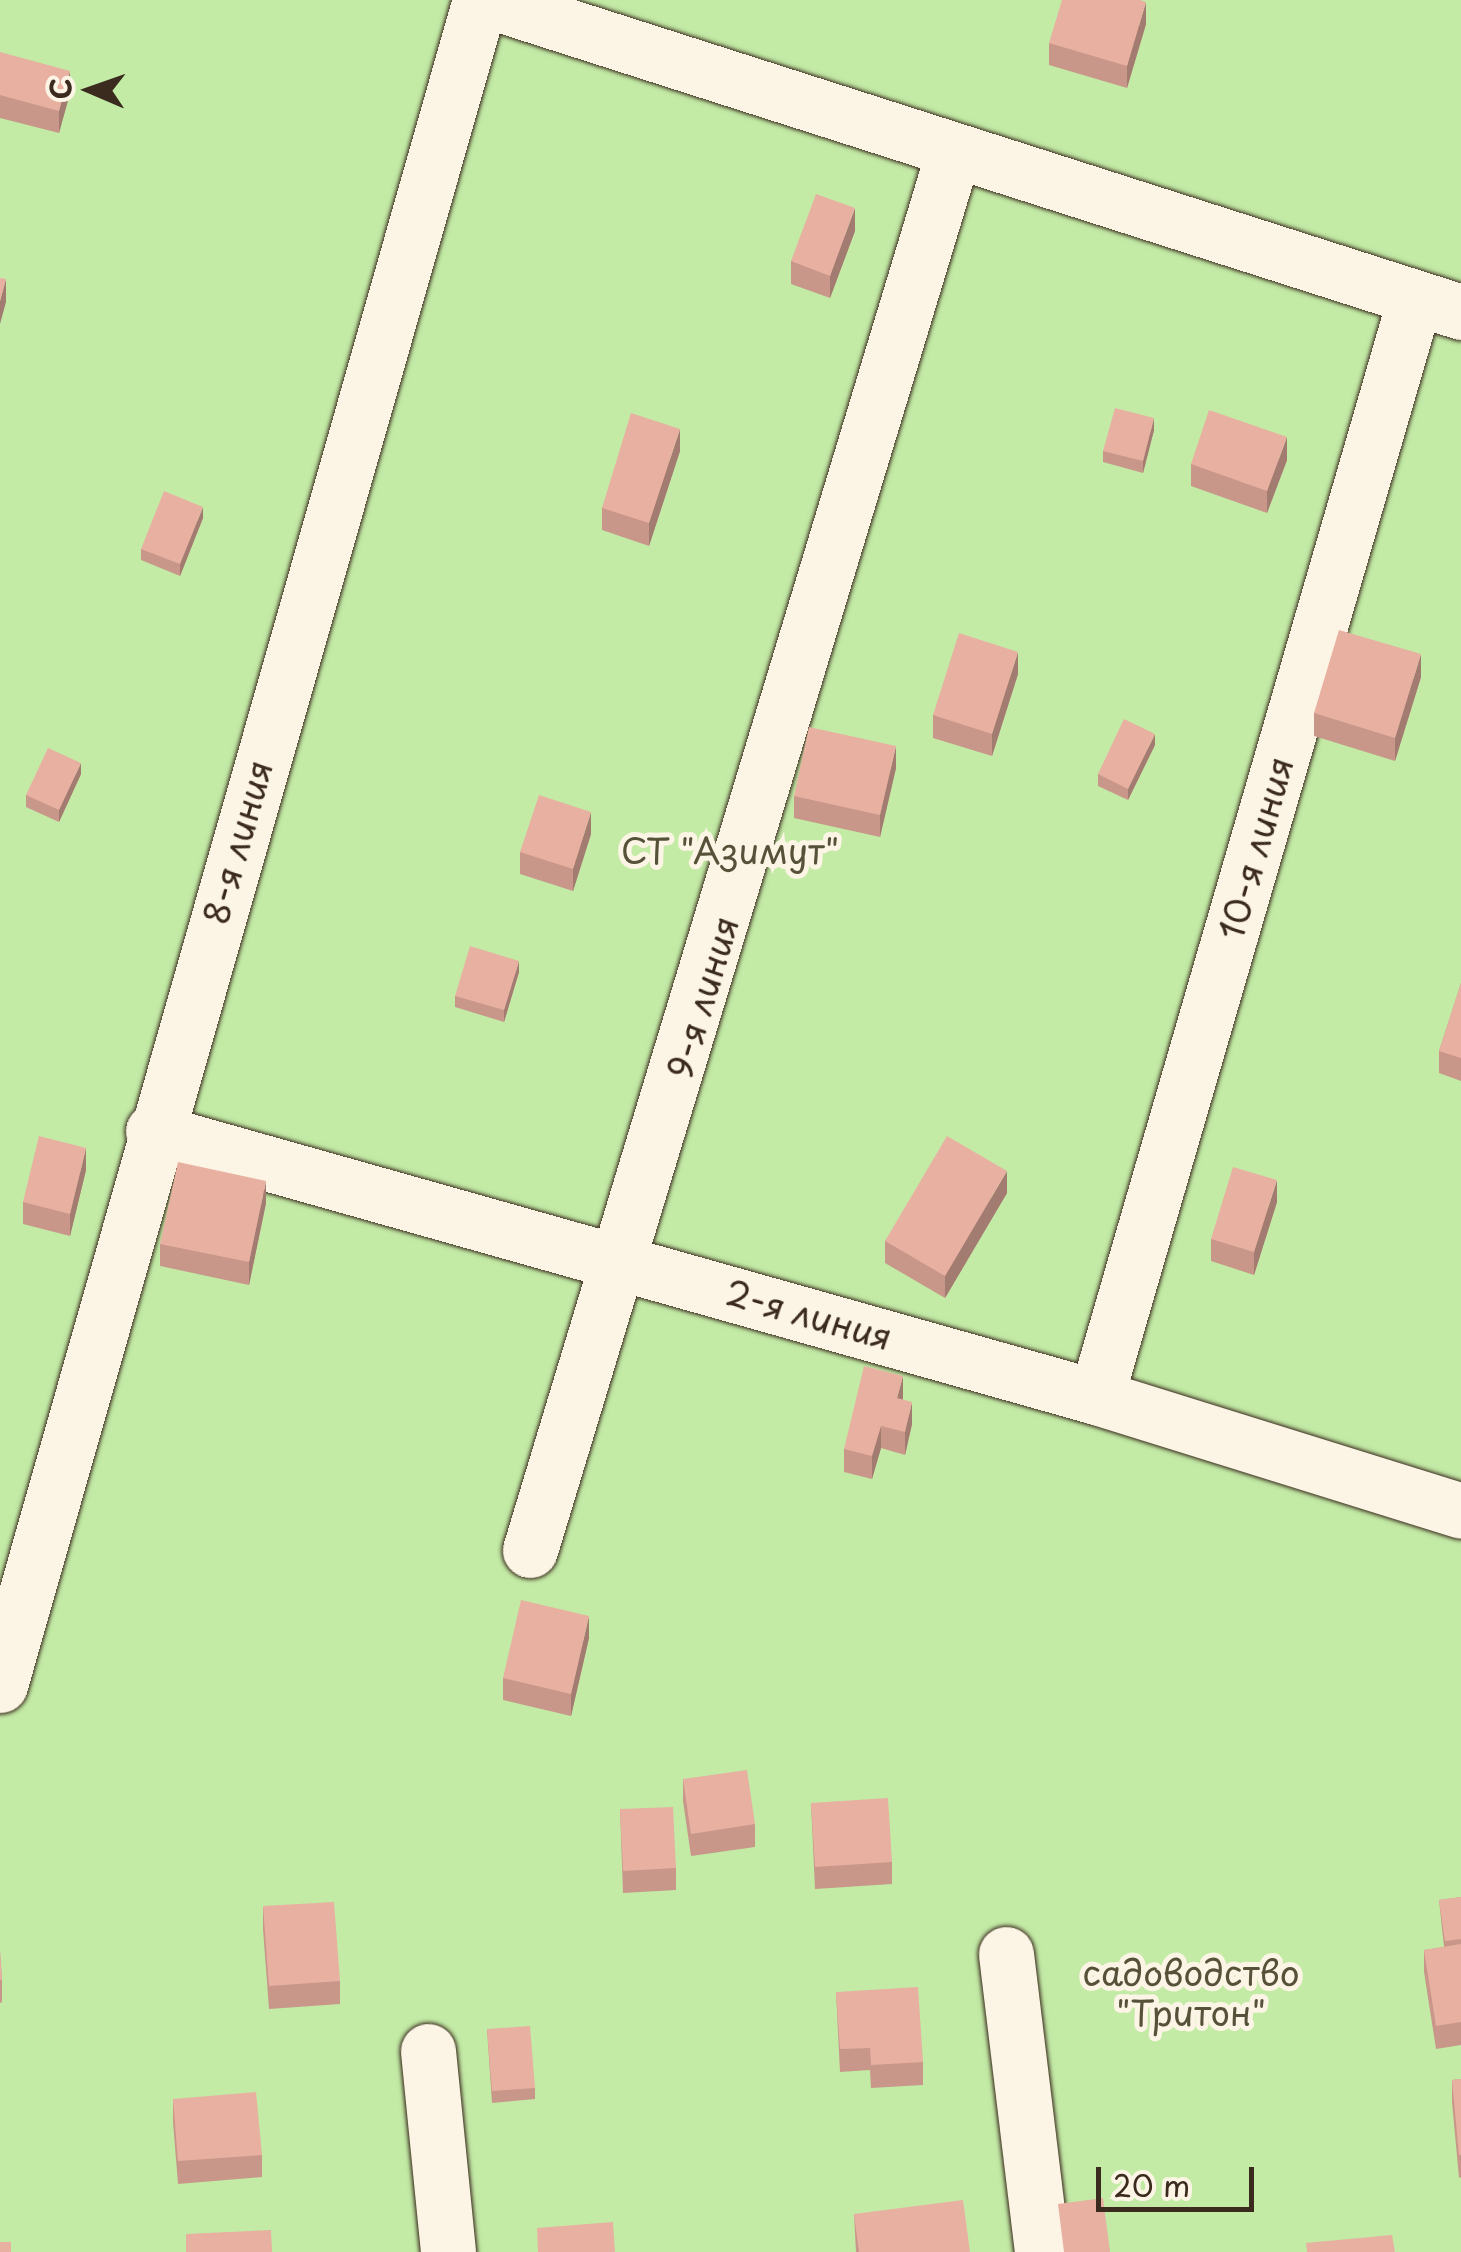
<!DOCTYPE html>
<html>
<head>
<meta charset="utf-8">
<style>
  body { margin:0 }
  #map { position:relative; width:1461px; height:2252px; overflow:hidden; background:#f8e7d7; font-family:"Playpen Sans",sans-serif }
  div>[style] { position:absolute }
  .green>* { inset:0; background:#c3eba6 }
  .roads { filter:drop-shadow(0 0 2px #3b2a1e) drop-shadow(0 0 2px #3b2a1e) }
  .street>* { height:55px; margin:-27.5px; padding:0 27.5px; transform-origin:27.5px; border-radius:27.5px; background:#fcf5e5 }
  .wall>* { inset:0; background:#c8978a }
  .shaded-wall>* { inset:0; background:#a27b71 }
  .building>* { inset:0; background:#e8b0a1 }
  span { translate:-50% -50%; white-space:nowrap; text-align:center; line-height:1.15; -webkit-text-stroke:10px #fcf5e5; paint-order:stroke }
  .street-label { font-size:35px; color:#3b2a1e }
  .park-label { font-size:35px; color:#565139 }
  .north { position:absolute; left:40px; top:40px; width:100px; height:100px; -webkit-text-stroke:8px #fcf5e5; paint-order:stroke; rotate:272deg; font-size:28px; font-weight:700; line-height:40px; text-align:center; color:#3b2a1e }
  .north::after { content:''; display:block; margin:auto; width:35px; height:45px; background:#3b2a1e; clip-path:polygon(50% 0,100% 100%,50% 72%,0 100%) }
  .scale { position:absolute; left:1096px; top:2167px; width:158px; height:45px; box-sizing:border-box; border:5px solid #3b2a1e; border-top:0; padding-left:12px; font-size:30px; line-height:35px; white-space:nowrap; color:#3b2a1e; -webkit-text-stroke:8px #fcf5e5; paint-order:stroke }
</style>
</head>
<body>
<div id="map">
  <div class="green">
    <i style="clip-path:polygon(0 0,1461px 0,1461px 2252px,0 2252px)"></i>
  </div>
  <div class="roads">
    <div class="street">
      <i style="left:486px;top:0;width:1024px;rotate:17.74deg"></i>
      <i style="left:153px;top:1131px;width:980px;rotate:15.75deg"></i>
      <i style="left:1096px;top:1397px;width:382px;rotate:17.3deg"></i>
      <i style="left:1096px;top:1397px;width:1144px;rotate:-73.81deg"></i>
      <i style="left:530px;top:1550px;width:1460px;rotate:-73.15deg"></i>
      <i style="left:0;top:1685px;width:1752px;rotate:-74.1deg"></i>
      <i style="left:1006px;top:1954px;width:300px;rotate:83.1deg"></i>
      <i style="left:428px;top:2051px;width:202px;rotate:84.3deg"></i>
    </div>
  </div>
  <div class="wall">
    <i style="clip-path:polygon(1146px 24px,1127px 88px,1049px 65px,1049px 43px)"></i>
    <i style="clip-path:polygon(0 52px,70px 93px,59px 133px,0 118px)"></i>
    <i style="clip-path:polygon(855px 231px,830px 298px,791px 284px,791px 261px)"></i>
    <i style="clip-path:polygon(1154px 430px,1143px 473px,1103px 462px,1103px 451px)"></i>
    <i style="clip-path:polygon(680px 451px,649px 546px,602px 530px,602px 508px)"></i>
    <i style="clip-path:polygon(1287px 460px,1267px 513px,1191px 486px,1191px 464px)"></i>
    <i style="clip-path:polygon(203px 518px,180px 576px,141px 560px,141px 549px)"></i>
    <i style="clip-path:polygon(1018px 674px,992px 756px,933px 738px,933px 715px)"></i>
    <i style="clip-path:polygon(1421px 677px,1395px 761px,1314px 736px,1314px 713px)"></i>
    <i style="clip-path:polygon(1155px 745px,1128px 800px,1098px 786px,1098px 774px)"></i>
    <i style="clip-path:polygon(896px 768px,880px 837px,794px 818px,794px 796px)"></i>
    <i style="clip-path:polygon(81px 774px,59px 822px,26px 807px,26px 795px)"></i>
    <i style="clip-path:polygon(591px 834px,573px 891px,520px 874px,520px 852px)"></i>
    <i style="clip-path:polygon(519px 972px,504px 1022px,455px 1007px,455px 996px)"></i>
    <i style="clip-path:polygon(1461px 983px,1461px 1081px,1439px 1073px,1439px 1051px)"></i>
    <i style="clip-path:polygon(86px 1170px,70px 1236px,23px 1224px,23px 1202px)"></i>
    <i style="clip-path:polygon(1007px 1193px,945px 1298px,885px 1263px,885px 1241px)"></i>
    <i style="clip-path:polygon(1277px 1202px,1254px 1275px,1211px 1261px,1211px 1239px)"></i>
    <i style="clip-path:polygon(266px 1203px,249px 1285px,160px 1266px,160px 1244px)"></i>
    <i style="clip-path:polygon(903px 1399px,912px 1424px,905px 1455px,881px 1448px,872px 1479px,844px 1472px,844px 1449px)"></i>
    <i style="clip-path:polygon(589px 1638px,571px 1716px,503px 1700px,503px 1678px)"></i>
    <i style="clip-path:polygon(683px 1779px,755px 1824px,755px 1847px,691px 1856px,683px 1801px)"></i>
    <i style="clip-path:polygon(811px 1803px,892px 1862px,892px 1884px,815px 1889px)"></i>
    <i style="clip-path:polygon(620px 1809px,676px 1868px,676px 1890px,623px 1893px)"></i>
    <i style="clip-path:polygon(1461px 1897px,1461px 2045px,1436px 2049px,1424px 1972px,1424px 1950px,1444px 1947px,1439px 1900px)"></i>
    <i style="clip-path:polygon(263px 1906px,340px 1981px,340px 2004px,269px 2009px,263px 1929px)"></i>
    <i style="clip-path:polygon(0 1951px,2px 1980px,2px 2002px,0 2003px)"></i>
    <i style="clip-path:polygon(836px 1992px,923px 2062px,923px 2085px,871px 2088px,870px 2070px,840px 2072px)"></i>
    <i style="clip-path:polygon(487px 2029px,535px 2088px,535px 2099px,492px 2103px)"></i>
    <i style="clip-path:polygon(1461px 2079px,1461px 2177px,1459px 2178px,1452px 2102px,1452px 2080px)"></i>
    <i style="clip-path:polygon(173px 2099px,262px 2155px,262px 2177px,178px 2184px,173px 2122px)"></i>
    <i style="clip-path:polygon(854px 2214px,970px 2252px,856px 2252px)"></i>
  </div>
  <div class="shaded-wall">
    <i style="clip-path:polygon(1146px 2px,1146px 24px,1127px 88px,1127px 66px)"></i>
    <i style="clip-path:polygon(70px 71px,70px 93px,59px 133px,59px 111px)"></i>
    <i style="clip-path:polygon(855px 208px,855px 231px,830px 298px,830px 276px)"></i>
    <i style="clip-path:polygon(6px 279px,6px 302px,0 324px,0 301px)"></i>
    <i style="clip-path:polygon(1154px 418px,1154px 430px,1143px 473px,1143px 461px)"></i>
    <i style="clip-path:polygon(680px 429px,680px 451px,649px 546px,649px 523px)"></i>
    <i style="clip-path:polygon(1287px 437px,1287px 460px,1267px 513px,1267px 491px)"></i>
    <i style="clip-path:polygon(203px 507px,203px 518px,180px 576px,180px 564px)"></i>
    <i style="clip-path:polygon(1018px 652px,1018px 674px,992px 756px,992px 734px)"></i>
    <i style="clip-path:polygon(1421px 654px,1421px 677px,1395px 761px,1395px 738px)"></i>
    <i style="clip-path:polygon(1155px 734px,1155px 745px,1128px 800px,1128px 789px)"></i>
    <i style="clip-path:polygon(896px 746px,896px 768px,880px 837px,880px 815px)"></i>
    <i style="clip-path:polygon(81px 763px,81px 774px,59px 822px,59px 810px)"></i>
    <i style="clip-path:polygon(591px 812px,591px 834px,573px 891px,573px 869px)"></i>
    <i style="clip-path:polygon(519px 961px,519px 972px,504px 1022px,504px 1010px)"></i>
    <i style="clip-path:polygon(86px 1148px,86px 1170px,70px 1236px,70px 1214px)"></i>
    <i style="clip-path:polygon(1007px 1171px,1007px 1193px,945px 1298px,945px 1276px)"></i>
    <i style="clip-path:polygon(1277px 1180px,1277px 1202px,1254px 1275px,1254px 1252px)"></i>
    <i style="clip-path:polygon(266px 1181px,266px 1203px,249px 1285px,249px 1262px)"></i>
    <i style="clip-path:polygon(903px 1376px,903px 1398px,897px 1420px,897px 1398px)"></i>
    <i style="clip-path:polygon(912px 1402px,912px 1424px,905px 1455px,905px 1432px)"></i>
    <i style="clip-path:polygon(881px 1426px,881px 1448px,872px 1479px,872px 1456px)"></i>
    <i style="clip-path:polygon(589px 1616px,589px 1638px,571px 1716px,571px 1694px)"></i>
  </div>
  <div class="building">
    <i style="clip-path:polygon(1062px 0,1140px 0,1146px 2px,1127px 66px,1049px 43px)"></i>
    <i style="clip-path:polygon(0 52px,70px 71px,59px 111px,0 95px)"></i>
    <i style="clip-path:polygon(816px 194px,855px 208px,830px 276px,791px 261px)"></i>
    <i style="clip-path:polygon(0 278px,6px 279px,0 301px)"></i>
    <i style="clip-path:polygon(1115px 408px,1154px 418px,1143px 461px,1103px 451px)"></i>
    <i style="clip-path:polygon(1209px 410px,1287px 437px,1267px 491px,1191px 464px)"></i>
    <i style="clip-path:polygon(631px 413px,680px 429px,649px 523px,602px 508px)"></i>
    <i style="clip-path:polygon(164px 491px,203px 507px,180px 564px,141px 549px)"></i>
    <i style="clip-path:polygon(1339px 630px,1421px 654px,1395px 738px,1314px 713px)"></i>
    <i style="clip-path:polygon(959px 633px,1018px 652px,992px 734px,933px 715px)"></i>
    <i style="clip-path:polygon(1124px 719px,1155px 734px,1128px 789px,1098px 774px)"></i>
    <i style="clip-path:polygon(809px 727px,896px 746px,880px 815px,794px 796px)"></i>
    <i style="clip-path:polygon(48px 748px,81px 763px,59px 810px,26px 795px)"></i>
    <i style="clip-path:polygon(539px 795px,591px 812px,573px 869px,520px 852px)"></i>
    <i style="clip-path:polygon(470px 946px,519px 961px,504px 1010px,455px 996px)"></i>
    <i style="clip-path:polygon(1461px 983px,1461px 1058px,1439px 1051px)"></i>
    <i style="clip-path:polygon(39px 1136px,86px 1148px,70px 1214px,23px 1202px)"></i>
    <i style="clip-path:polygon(947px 1136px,1007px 1171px,945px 1276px,885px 1241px)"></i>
    <i style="clip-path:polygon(178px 1162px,266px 1181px,249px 1262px,160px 1244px)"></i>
    <i style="clip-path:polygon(1233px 1167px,1277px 1180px,1254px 1252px,1211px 1239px)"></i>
    <i style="clip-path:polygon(864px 1366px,903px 1376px,897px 1398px,912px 1402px,905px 1432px,881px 1426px,872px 1456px,844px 1449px)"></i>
    <i style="clip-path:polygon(521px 1600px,589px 1616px,571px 1694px,503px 1678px)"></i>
    <i style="clip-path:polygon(747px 1770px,755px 1824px,691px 1834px,683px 1779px)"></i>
    <i style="clip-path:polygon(888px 1798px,892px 1862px,815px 1867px,811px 1803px)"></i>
    <i style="clip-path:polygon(673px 1807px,676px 1868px,623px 1871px,620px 1809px)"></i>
    <i style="clip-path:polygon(1461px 1897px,1461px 1939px,1445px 1941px,1439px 1900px)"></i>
    <i style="clip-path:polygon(334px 1902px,340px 1981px,269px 1986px,263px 1906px)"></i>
    <i style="clip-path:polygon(1461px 1944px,1461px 2022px,1436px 2026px,1424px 1950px)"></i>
    <i style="clip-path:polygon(0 1951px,2px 1980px,0 1980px)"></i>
    <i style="clip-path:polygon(918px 1987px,923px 2062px,871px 2065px,870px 2048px,840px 2049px,836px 1992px)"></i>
    <i style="clip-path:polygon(530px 2026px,535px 2088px,492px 2091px,487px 2029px)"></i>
    <i style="clip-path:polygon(1461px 2079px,1461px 2155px,1459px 2155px,1452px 2080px)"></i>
    <i style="clip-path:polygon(256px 2092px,262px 2155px,178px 2161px,173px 2099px)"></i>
    <i style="clip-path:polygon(1103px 2198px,1110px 2252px,1064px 2252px,1058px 2204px)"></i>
    <i style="clip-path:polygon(963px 2200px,970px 2252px,859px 2252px,854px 2214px)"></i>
    <i style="clip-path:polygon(613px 2222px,615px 2252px,538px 2252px,537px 2228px)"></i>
    <i style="clip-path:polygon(271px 2230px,272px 2252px,186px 2252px,186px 2234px)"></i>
    <i style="clip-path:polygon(1392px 2235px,1395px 2252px,1307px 2252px,1306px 2243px)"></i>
    <i style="clip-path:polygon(0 2242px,11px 2242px,11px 2252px,0 2252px)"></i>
  </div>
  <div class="street-label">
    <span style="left:237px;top:842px;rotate:-74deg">8-я линия</span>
    <span style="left:1255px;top:848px;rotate:-74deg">10-я линия</span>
    <span style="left:702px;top:997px;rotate:-73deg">9-я линия</span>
    <span style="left:809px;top:1314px;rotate:16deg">2-я линия</span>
  </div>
  <div class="park-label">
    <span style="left:730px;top:850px">СТ "Азимут"</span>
    <span style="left:1191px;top:1992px">садоводство<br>"Тритон"</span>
  </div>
  <div class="north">С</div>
  <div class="scale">20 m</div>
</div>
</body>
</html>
